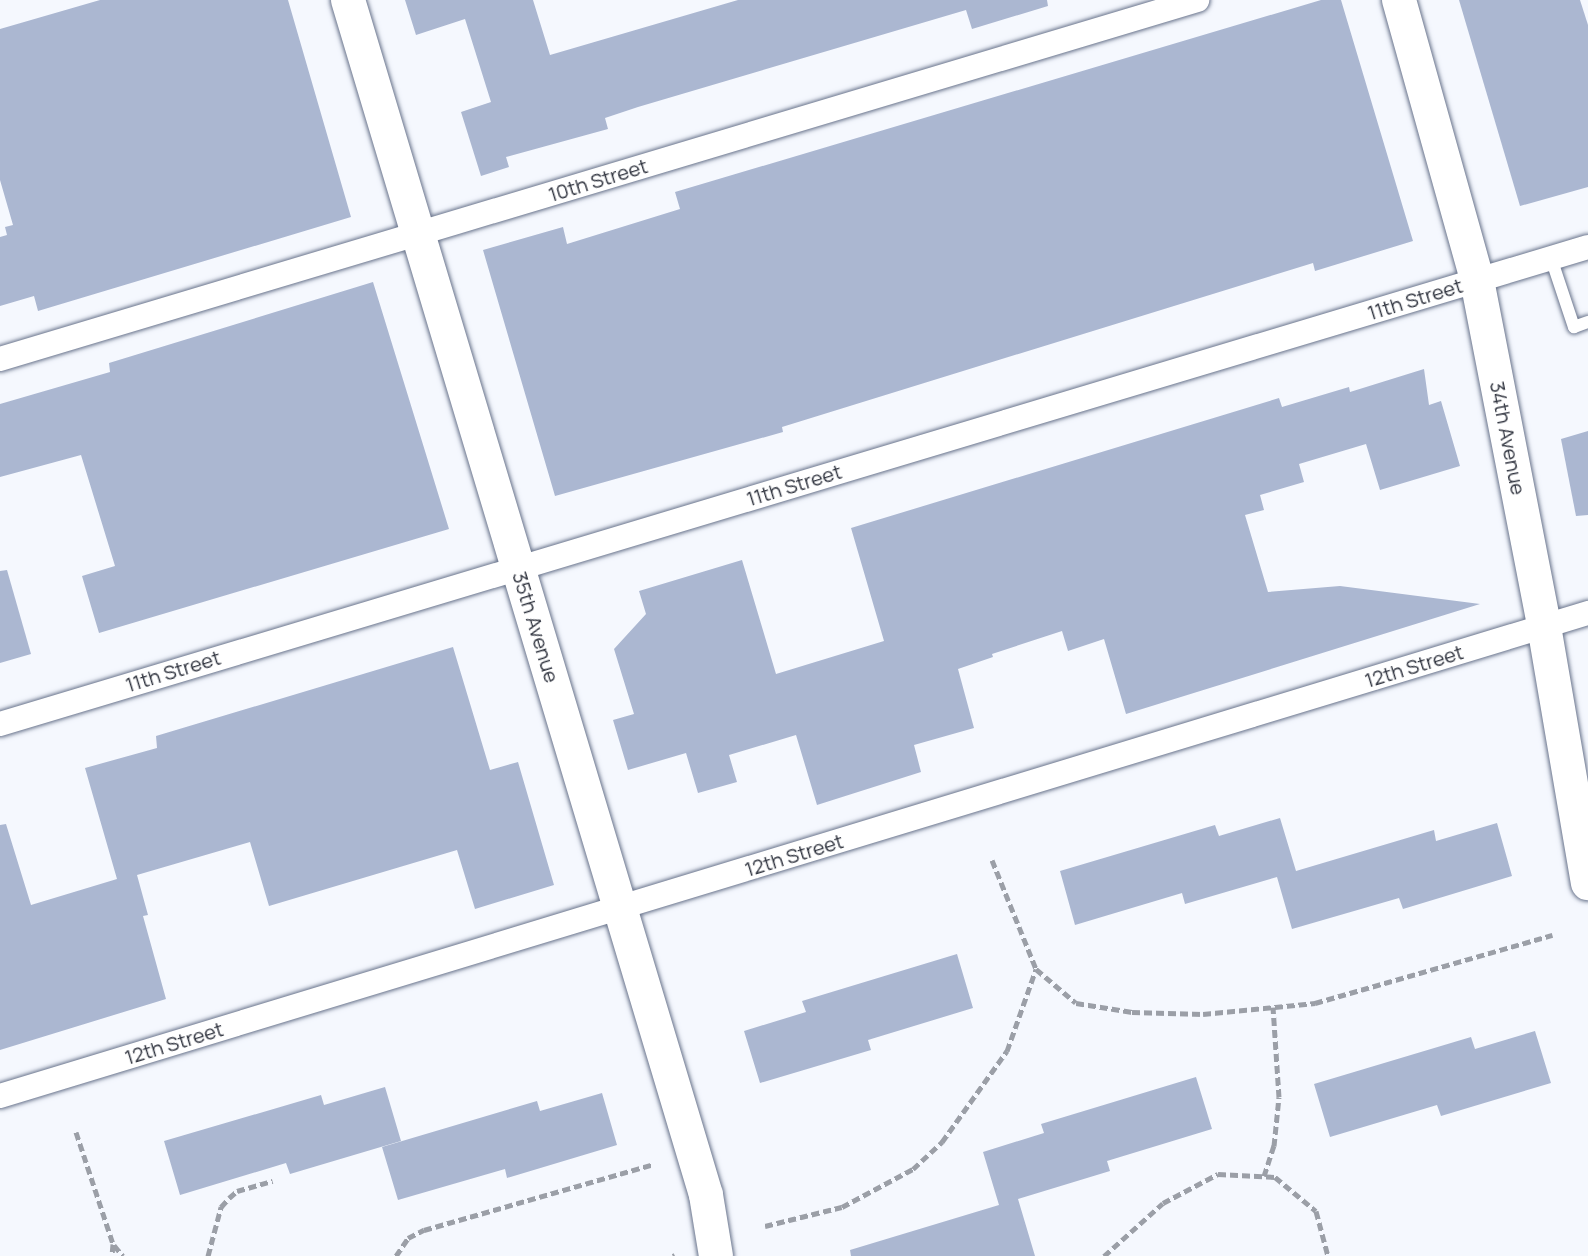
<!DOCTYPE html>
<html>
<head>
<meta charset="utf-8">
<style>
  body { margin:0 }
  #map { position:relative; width:1588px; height:1256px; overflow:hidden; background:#f5f8fe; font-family:Manrope,sans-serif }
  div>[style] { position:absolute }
  .building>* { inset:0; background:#abb7d1 }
  .path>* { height:5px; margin-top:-2.5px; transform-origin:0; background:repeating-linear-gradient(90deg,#9b9fa7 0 8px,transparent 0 12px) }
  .roads { filter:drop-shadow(0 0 2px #69748c) drop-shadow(0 0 2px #69748c) }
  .lane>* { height:12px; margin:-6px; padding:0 6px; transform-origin:6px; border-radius:6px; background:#fff }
  .street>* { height:24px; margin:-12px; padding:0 12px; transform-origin:12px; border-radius:12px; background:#fff }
  .secondary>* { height:34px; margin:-17px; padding:0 17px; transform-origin:17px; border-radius:17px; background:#fff }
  span { translate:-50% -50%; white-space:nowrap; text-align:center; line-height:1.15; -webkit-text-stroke:6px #fff; paint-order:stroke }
  .street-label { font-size:20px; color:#30343f }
</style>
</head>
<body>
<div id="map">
  <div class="building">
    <i style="clip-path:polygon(100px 0,288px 0,351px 217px,38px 311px,34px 296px,0 306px,0 237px,7px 235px,5px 227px,13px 225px,0 180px,0 29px)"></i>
    <i style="clip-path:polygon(405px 0,533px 0,550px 55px,738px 0,1047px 0,1048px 6px,972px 29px,966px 10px,638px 107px,605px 118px,608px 129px,506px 157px,509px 167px,481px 176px,461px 112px,491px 102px,465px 19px,416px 35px)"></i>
    <i style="clip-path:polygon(1321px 0,1341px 0,1413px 241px,1315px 271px,1313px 263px,782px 427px,783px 432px,555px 496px,483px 250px,563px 227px,567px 244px,680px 209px,675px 192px)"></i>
    <i style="clip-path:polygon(1459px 0,1580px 0,1588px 25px,1588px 187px,1520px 206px)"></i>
    <i style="clip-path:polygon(373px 282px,449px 529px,99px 633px,82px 576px,115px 566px,81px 455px,0 477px,0 404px,110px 372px,109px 363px)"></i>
    <i style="clip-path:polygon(1424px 369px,1429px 405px,1441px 401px,1460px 466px,1380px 490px,1366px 444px,1299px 464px,1304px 482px,1260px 495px,1264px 510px,1245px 515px,1268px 592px,1340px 586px,1480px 604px,1126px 714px,1104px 639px,1068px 651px,1062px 631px,992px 654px,993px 657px,958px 669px,974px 728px,914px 745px,921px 772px,817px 805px,796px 735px,729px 755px,737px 782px,698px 793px,686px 753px,628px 770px,613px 720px,634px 714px,614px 649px,646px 614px,639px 591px,742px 560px,776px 674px,884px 641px,851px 528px,1279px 398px,1282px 407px,1349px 387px,1350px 392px)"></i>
    <i style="clip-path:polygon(1588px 431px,1588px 515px,1576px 516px,1561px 439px)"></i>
    <i style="clip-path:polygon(7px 570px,31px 654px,0 663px,0 571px)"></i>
    <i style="clip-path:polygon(453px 647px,490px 770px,518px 762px,554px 885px,475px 909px,457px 850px,269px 906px,250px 842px,137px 875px,148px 915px,143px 916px,166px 999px,0 1050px,0 825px,6px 824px,31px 905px,117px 879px,85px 768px,157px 748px,156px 736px)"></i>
    <i style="clip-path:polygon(1280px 818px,1296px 871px,1434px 830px,1436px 841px,1497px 823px,1512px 876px,1403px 909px,1399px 898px,1292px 929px,1277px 877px,1185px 904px,1182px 893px,1075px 925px,1060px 871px,1215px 825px,1219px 836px)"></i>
    <i style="clip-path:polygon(957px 954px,973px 1008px,868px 1040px,871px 1050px,760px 1083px,744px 1031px,806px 1012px,802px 1001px)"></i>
    <i style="clip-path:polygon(1535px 1031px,1551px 1083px,1441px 1116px,1437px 1105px,1330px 1137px,1314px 1084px,1471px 1037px,1475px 1049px)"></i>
    <i style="clip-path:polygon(1196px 1077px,1212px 1129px,1107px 1161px,1110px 1171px,1018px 1199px,1035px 1256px,851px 1256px,850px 1250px,999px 1205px,983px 1152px,1044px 1133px,1041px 1124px)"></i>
    <i style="clip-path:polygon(385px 1087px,401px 1141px,290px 1174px,286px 1163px,180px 1195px,164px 1141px,321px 1095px,324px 1105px)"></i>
    <i style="clip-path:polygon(602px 1093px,617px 1145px,507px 1178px,505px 1169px,398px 1200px,382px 1147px,537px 1101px,540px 1111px)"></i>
  </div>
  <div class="path">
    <i style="left:992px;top:860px;width:118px;rotate:68deg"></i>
    <i style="left:1036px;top:969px;width:52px;rotate:40.4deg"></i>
    <i style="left:1076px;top:1003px;width:57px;rotate:9.1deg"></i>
    <i style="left:1132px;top:1012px;width:71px;rotate:1.6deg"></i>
    <i style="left:1203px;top:1014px;width:113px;rotate:-5.6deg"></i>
    <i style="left:1315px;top:1003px;width:247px;rotate:-16deg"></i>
    <i style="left:76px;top:1132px;width:118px;rotate:71.7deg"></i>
    <i style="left:113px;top:1244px;width:12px;rotate:95deg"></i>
    <i style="left:1264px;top:1176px;width:32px;rotate:-72deg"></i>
    <i style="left:1274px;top:1146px;width:49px;rotate:-84.2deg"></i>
    <i style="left:1279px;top:1097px;width:90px;rotate:-93.8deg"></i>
    <i style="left:765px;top:1226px;width:79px;rotate:-13.9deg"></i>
    <i style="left:842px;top:1207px;width:81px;rotate:-28.2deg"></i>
    <i style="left:913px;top:1169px;width:40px;rotate:-43deg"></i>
    <i style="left:942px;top:1142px;width:112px;rotate:-54.5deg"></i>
    <i style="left:1007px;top:1051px;width:87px;rotate:-70.5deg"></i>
    <i style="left:114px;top:1245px;width:14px;rotate:51deg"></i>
    <i style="left:208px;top:1256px;width:51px;rotate:-75.1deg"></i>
    <i style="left:221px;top:1207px;width:12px;rotate:-48deg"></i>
    <i style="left:229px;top:1198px;width:11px;rotate:-41deg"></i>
    <i style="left:237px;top:1191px;width:37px;rotate:-16deg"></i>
    <i style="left:396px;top:1256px;width:22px;rotate:-56deg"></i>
    <i style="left:408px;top:1238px;width:18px;rotate:-27deg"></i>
    <i style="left:424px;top:1230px;width:239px;rotate:-16deg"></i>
    <i style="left:673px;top:1256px;width:2px;rotate:-27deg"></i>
    <i style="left:1104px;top:1256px;width:79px;rotate:-41.9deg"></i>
    <i style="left:1163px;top:1203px;width:62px;rotate:-27.8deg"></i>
    <i style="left:1218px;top:1174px;width:57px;rotate:3deg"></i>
    <i style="left:1275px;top:1177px;width:53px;rotate:39.7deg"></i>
    <i style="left:1316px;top:1211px;width:47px;rotate:75.1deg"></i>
  </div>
  <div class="roads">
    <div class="lane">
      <i style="left:1551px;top:258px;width:73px;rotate:71.6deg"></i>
      <i style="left:1574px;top:327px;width:15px;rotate:-20deg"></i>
    </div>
    <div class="street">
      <i style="left:0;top:359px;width:1250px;rotate:-16.69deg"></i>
      <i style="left:0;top:724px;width:1658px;rotate:-16.72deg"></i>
      <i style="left:0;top:1096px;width:1660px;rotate:-16.92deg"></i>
    </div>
    <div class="secondary">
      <i style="left:348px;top:0;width:1247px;rotate:73.32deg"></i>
      <i style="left:706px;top:1195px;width:62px;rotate:80.7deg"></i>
      <i style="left:1399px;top:0;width:291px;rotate:74.4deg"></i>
      <i style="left:1477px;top:280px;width:352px;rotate:79deg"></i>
      <i style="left:1544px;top:626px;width:261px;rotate:80.3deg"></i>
    </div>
  </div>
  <div class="street-label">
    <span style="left:598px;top:180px;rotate:-17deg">10th Street</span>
    <span style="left:1415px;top:299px;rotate:-17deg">11th Street</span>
    <span style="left:1508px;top:438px;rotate:79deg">34th Avenue</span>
    <span style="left:794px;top:485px;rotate:-17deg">11th Street</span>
    <span style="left:536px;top:627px;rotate:73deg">35th Avenue</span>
    <span style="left:1414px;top:666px;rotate:-17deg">12th Street</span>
    <span style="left:173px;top:671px;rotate:-17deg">11th Street</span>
    <span style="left:794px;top:855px;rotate:-17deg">12th Street</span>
    <span style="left:174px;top:1043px;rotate:-17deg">12th Street</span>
  </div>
</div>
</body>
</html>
